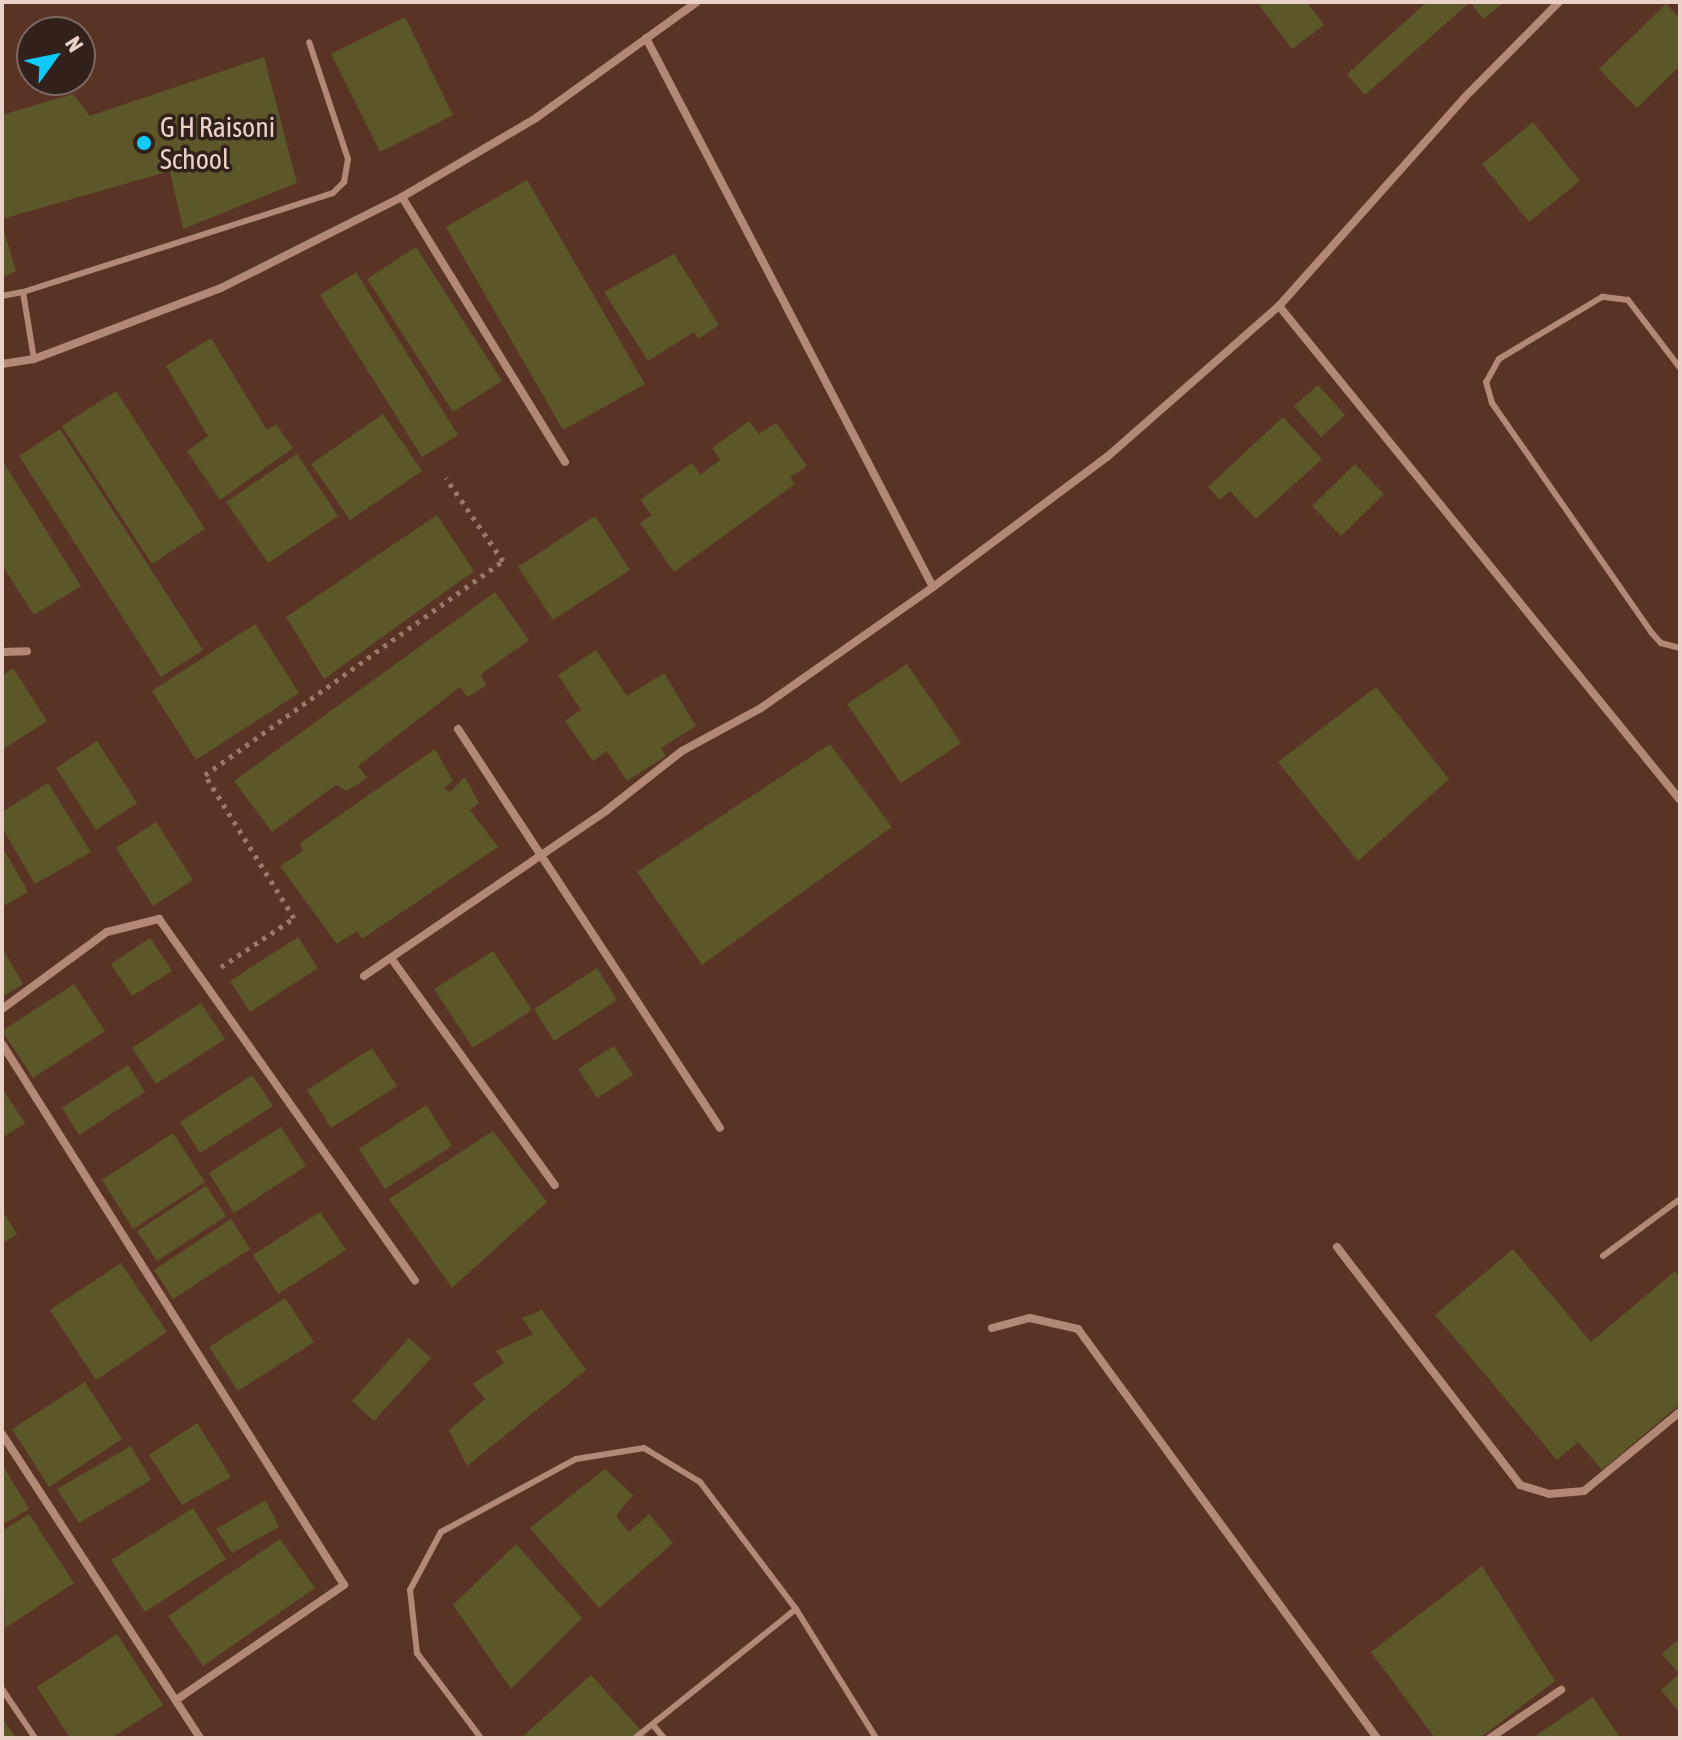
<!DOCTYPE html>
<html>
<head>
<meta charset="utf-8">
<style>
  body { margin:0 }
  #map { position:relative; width:1682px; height:1740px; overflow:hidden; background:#593424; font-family:"Asap Condensed",sans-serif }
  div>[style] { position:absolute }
  .building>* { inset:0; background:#5c5728 }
  .path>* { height:5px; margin-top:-2.5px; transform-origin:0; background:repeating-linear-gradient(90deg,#98796c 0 4px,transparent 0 10px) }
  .service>* { height:6px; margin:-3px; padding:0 3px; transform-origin:3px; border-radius:3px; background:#b38876 }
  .minor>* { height:8px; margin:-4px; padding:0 4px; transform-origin:4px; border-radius:4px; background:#b38876 }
  .dots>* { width:22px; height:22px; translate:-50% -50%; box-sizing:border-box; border:4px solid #32211a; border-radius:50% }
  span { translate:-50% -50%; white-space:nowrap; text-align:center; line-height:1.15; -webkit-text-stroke:7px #32211a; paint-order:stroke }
  .poi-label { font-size:28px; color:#ead2c9 }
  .left { translate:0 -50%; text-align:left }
  .frame { position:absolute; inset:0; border:4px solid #ead2c9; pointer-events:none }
  .north { position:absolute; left:16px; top:16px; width:80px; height:80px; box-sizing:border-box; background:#32211a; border:2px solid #7c6860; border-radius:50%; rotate:57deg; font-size:22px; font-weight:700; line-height:32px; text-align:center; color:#ead2c9 }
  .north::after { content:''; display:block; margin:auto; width:28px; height:36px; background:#10cafa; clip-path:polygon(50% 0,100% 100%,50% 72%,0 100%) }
</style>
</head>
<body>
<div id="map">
  <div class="building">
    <i style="clip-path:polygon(1257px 2px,1307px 2px,1324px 25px,1292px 49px)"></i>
    <i style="clip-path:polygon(1427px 2px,1505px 2px,1483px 19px,1470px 2px,1365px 95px,1347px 74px)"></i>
    <i style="clip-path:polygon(1666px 4px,1680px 19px,1680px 66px,1637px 108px,1599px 69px)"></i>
    <i style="clip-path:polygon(405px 17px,453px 115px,380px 152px,331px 54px)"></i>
    <i style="clip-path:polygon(264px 57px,297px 183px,183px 229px,170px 171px,2px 219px,2px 115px,73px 94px,90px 116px)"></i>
    <i style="clip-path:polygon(1533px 122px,1580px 181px,1529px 222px,1482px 164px)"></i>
    <i style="clip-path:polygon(527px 180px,645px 384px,563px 430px,446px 227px)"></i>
    <i style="clip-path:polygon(2px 225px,16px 271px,2px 278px)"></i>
    <i style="clip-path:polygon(416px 247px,502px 381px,453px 412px,367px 279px)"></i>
    <i style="clip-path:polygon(674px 254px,719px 325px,698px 339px,694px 332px,648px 361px,604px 292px)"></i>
    <i style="clip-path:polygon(356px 272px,458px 435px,422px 457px,320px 295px)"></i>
    <i style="clip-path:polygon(211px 338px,267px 430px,276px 424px,293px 448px,220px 500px,187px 451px,208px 436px,166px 366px)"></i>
    <i style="clip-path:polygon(1318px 385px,1345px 415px,1321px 437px,1294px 406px)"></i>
    <i style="clip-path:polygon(116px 391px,205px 529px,152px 564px,62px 426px)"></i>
    <i style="clip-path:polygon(383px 414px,422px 471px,350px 520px,311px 464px)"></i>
    <i style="clip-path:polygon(1283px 417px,1322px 459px,1256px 519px,1230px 491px,1220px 500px,1208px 487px)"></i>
    <i style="clip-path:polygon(749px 421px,759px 434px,776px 423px,807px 466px,790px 477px,795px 484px,674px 572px,640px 523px,652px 515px,640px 500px,692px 463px,700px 475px,720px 460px,712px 448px)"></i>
    <i style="clip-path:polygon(60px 429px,203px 650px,161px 677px,19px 456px)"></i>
    <i style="clip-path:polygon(297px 454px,338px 516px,268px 563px,226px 502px)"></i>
    <i style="clip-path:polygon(2px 460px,81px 586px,34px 615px,2px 565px)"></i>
    <i style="clip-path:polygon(1355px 464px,1384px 494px,1341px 536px,1312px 506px)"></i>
    <i style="clip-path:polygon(437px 515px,474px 571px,324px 679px,286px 617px)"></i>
    <i style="clip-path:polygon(595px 516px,630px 570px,553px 620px,518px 567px)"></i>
    <i style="clip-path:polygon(495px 592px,529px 640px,481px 674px,486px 686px,467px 697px,460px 687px,358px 766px,367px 778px,347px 791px,336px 785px,272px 832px,234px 781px)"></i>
    <i style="clip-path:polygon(255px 624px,299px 693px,196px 760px,152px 691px)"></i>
    <i style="clip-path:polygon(596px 650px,627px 696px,664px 673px,696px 726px,661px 748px,666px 756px,627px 781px,607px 751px,593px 761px,565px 721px,581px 710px,558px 675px)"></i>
    <i style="clip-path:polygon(907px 664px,961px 743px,901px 783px,847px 704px)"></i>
    <i style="clip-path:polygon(13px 668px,47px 721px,2px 750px,2px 676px)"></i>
    <i style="clip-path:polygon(1376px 687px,1449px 779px,1358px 861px,1278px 762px)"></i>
    <i style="clip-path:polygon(97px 741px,137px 803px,96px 830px,56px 768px)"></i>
    <i style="clip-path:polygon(830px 744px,892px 827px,702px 965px,637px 872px)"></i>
    <i style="clip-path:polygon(435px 749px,453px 781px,444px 788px,450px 792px,465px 777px,479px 803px,470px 810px,498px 847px,362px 939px,357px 931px,337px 944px,280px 866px,303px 851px,300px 843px)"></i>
    <i style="clip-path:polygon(48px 783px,91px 852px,35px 884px,2px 828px,2px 812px)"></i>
    <i style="clip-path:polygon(156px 822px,193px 880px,153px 906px,116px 848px)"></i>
    <i style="clip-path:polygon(2px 846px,28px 892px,2px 907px)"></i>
    <i style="clip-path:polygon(298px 937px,318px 968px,250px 1012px,230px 981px)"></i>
    <i style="clip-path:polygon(150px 938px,172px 971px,132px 996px,111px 964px)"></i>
    <i style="clip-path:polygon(2px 948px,23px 984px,2px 997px)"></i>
    <i style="clip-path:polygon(493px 951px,532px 1010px,473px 1048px,434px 989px)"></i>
    <i style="clip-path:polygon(597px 968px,617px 1000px,554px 1041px,534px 1009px)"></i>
    <i style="clip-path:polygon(74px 984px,105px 1031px,33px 1078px,2px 1031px)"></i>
    <i style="clip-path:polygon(201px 1003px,225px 1039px,156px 1084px,132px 1048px)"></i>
    <i style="clip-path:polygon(614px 1046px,633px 1075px,597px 1098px,578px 1069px)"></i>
    <i style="clip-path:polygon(372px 1048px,397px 1086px,331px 1128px,307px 1090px)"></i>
    <i style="clip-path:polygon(128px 1065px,145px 1092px,79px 1135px,62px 1108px)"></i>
    <i style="clip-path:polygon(252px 1075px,273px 1106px,200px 1153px,180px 1122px)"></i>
    <i style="clip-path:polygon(2px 1088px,25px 1123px,2px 1138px)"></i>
    <i style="clip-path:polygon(426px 1105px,452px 1146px,385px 1189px,359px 1149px)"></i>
    <i style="clip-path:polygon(281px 1127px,306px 1166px,234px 1213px,209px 1173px)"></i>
    <i style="clip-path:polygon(493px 1131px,547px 1202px,452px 1288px,389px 1199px)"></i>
    <i style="clip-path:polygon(173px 1133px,205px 1182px,133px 1229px,102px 1180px)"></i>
    <i style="clip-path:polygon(206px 1186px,226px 1216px,157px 1261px,137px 1231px)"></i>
    <i style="clip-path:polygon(2px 1210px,17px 1234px,2px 1244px)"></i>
    <i style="clip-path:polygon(320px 1212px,346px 1250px,278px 1294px,253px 1255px)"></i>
    <i style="clip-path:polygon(231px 1219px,250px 1249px,173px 1299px,154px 1270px)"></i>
    <i style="clip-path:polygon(1513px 1249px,1591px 1342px,1675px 1271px,1680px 1278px,1680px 1404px,1602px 1470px,1578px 1442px,1557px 1460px,1435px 1315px)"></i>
    <i style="clip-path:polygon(121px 1263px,167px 1332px,96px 1380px,50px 1310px)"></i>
    <i style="clip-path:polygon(285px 1298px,314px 1342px,238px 1391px,209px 1347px)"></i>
    <i style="clip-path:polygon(542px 1310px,586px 1370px,467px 1466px,449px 1430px,485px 1399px,473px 1384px,504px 1363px,496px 1351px,533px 1334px,522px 1318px)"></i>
    <i style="clip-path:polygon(409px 1338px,431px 1358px,374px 1421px,352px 1401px)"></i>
    <i style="clip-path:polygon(85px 1382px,122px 1439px,49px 1487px,12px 1429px)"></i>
    <i style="clip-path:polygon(197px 1423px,231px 1477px,182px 1505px,149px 1455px)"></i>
    <i style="clip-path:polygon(131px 1446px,151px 1480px,79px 1523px,57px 1489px)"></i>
    <i style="clip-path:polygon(2px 1464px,29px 1509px,2px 1525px)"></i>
    <i style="clip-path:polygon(605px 1469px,633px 1495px,616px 1516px,629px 1532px,649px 1514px,673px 1543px,599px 1608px,530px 1528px)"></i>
    <i style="clip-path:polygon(266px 1500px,279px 1527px,232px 1553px,216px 1529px)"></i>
    <i style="clip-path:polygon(193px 1508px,226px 1559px,145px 1612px,111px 1560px)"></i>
    <i style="clip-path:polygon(29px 1514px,74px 1583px,5px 1628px,2px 1531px)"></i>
    <i style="clip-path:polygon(280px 1539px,315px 1588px,203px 1666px,168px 1616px)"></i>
    <i style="clip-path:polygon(516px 1544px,582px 1618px,511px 1689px,453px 1605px)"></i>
    <i style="clip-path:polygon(1482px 1566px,1555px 1681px,1480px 1738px,1435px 1738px,1371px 1652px)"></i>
    <i style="clip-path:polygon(117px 1634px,163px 1705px,111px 1738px,70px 1738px,37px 1687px)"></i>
    <i style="clip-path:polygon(1680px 1638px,1680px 1713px,1661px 1690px,1679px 1674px,1662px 1654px)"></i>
    <i style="clip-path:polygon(591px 1675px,648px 1738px,521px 1738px)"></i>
    <i style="clip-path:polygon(1593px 1697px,1620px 1738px,1532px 1738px)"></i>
    <i style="clip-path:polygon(2px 1718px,16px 1738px,2px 1738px)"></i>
  </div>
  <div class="path">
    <i style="left:221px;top:967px;width:88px;rotate:-33.9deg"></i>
    <i style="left:294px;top:918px;width:168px;rotate:-121.9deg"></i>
    <i style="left:205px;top:775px;width:367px;rotate:-35.7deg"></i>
    <i style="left:503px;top:561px;width:101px;rotate:-124.5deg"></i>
  </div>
  <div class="service">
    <i style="left:23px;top:292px;width:325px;rotate:-17.7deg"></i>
    <i style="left:333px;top:193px;width:16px;rotate:-45deg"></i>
    <i style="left:344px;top:182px;width:23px;rotate:-80deg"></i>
    <i style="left:348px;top:159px;width:123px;rotate:-108.4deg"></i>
    <i style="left:2px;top:296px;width:21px;rotate:-11deg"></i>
    <i style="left:23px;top:292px;width:68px;rotate:80.7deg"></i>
    <i style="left:1680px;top:368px;width:86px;rotate:-127.4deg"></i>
    <i style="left:1628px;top:300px;width:26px;rotate:-173deg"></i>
    <i style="left:1602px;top:297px;width:120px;rotate:149deg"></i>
    <i style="left:1499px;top:359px;width:26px;rotate:119deg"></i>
    <i style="left:1486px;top:382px;width:22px;rotate:74deg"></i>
    <i style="left:1492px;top:403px;width:279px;rotate:55.2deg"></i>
    <i style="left:1651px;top:632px;width:15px;rotate:48deg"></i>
    <i style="left:1661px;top:643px;width:20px;rotate:15deg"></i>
    <i style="left:1603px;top:1256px;width:96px;rotate:-36.5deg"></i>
    <i style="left:2px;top:1689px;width:59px;rotate:56deg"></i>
    <i style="left:653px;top:1725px;width:17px;rotate:50deg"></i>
    <i style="left:481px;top:1738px;width:106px;rotate:-127deg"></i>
    <i style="left:417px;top:1653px;width:63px;rotate:-96.3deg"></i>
    <i style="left:410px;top:1590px;width:66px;rotate:-61.9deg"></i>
    <i style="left:441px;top:1532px;width:153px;rotate:-28.4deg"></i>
    <i style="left:576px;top:1459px;width:69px;rotate:-9.2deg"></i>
    <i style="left:644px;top:1448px;width:66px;rotate:31.3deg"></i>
    <i style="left:700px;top:1482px;width:159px;rotate:52.9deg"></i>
    <i style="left:796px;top:1609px;width:152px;rotate:58.2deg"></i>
    <i style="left:635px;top:1738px;width:206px;rotate:-38.7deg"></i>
  </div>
  <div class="minor">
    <i style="left:646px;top:38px;width:619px;rotate:62.4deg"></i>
    <i style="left:402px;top:197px;width:311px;rotate:58.4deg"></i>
    <i style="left:1279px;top:306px;width:636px;rotate:50.93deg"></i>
    <i style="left:2px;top:364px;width:32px;rotate:-9deg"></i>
    <i style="left:34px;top:359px;width:200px;rotate:-20.8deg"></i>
    <i style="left:221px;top:288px;width:203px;rotate:-26.7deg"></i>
    <i style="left:402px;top:197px;width:156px;rotate:-30.5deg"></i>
    <i style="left:536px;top:118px;width:198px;rotate:-35.8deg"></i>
    <i style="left:2px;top:652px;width:25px;rotate:-2deg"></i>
    <i style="left:458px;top:729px;width:477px;rotate:56.7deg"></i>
    <i style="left:391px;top:958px;width:280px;rotate:54.2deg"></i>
    <i style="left:364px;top:976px;width:294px;rotate:-34.3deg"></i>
    <i style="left:607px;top:810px;width:95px;rotate:-38.2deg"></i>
    <i style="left:682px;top:751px;width:90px;rotate:-28.6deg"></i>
    <i style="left:761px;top:708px;width:210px;rotate:-35.1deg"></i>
    <i style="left:933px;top:587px;width:217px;rotate:-36.8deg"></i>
    <i style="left:1107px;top:457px;width:229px;rotate:-41.3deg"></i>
    <i style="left:1279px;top:306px;width:278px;rotate:-48.3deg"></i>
    <i style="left:1464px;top:98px;width:135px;rotate:-45.3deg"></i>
    <i style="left:2px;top:1009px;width:130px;rotate:-36.3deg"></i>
    <i style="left:107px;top:932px;width:54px;rotate:-14deg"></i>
    <i style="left:159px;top:919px;width:443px;rotate:54.7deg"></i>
    <i style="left:2px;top:1044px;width:640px;rotate:57.7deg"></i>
    <i style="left:344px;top:1585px;width:204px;rotate:145.6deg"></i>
    <i style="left:1337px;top:1247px;width:300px;rotate:52.4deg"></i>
    <i style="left:1520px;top:1485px;width:30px;rotate:17deg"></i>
    <i style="left:1549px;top:1494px;width:35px;rotate:-5deg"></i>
    <i style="left:1584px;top:1491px;width:124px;rotate:-39.5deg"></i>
    <i style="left:992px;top:1328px;width:39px;rotate:-15deg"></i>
    <i style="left:1030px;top:1318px;width:49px;rotate:12.9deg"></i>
    <i style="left:1078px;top:1329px;width:507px;rotate:53.83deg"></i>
    <i style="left:2px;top:1434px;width:363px;rotate:56.9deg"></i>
    <i style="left:1490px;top:1738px;width:86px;rotate:-34.1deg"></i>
  </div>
  <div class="dots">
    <i style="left:144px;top:143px;background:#10cafa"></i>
  </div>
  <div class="poi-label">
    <span class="left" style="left:160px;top:143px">G H Raisoni<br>School</span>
  </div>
  <div class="frame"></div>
  <div class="north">N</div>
</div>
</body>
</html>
